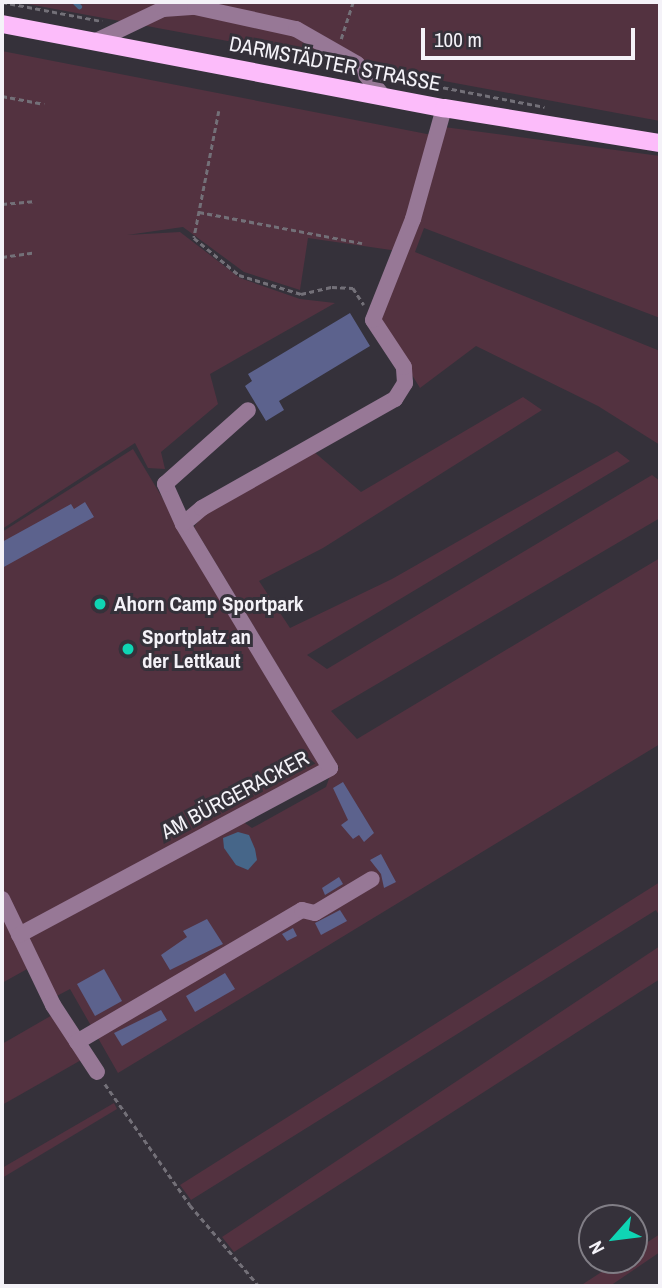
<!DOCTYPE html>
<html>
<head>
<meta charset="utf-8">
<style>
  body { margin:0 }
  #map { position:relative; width:662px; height:1288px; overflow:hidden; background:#35313a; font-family:"Archivo Narrow",sans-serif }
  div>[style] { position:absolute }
  .green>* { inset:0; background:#533240 }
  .water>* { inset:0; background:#466689 }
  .stream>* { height:4.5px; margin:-2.25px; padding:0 2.25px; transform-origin:2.25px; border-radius:2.25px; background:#466689 }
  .building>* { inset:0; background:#5c628d }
  .path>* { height:2.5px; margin-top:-1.25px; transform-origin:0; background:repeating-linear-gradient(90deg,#737078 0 5px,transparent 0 8.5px) }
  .minor>* { height:16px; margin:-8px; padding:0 8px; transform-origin:8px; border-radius:8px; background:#977896 }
  .major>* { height:18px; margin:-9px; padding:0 9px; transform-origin:9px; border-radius:9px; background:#fcbcfa }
  .dots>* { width:19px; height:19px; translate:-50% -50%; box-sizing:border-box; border:4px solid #35313a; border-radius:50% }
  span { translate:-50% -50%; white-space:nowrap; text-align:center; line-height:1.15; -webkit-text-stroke:6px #35313a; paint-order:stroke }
  .street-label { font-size:21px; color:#f4f2f8 }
  .poi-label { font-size:21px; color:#f4f2f8; font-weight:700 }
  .left { translate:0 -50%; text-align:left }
  .frame { position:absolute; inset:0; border:4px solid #f4f2f8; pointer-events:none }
  .north { position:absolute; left:578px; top:1204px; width:70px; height:70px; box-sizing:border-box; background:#35313a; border:2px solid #817e86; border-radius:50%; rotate:242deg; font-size:19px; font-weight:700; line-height:28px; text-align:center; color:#f4f2f8 }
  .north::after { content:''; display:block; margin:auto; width:24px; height:32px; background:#0fd5b4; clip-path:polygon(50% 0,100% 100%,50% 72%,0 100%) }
  .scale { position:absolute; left:421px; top:28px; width:214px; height:32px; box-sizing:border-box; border:4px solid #f4f2f8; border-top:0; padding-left:9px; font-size:21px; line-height:24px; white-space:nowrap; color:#f4f2f8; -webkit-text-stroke:5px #35313a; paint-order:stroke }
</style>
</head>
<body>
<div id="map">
  <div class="green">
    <i style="clip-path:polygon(17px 2px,660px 2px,660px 121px)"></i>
    <i style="clip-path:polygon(2px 51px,432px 135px,398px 251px,308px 238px,300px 290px,244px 272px,183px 227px,127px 235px,180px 232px,240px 278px,300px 299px,335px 303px,210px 374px,218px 404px,161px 452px,165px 469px,148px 468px,135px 443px,2px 529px)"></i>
    <i style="clip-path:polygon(444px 127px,660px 156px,660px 318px,424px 228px,415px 252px,660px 351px,660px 445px,598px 406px,476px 346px,420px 388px,377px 318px)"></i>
    <i style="clip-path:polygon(523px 397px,542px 410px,323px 548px,259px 581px,290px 628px,392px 579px,617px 451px,630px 461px,307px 655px,327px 669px,652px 475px,660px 481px,660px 518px,331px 711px,357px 739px,660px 558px,660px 744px,118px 1073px,70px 989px,53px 998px,23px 938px,242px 821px,252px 828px,326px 787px,331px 773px,339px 768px,194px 527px,202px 516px,313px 451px,361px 492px)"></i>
    <i style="clip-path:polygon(133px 449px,324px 766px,21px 929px,2px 890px,2px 532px)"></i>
    <i style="clip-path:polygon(660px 882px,660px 917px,656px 910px,191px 1200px,180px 1185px)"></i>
    <i style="clip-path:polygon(2px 908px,29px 968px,2px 983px)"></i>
    <i style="clip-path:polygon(660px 946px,660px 979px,234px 1252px,222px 1237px)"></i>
    <i style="clip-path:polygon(54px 1014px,83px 1059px,2px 1105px,2px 1044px)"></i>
    <i style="clip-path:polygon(114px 1103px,117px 1109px,2px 1178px,2px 1168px)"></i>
    <i style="clip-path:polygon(660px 1234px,660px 1252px,610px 1286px,580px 1286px,620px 1260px,634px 1260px,634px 1251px)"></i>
  </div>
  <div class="water">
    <i style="clip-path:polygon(238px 832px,249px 835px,255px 849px,257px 860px,248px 870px,236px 865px,224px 848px,223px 838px)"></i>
  </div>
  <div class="stream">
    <i style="left:75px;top:2px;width:6px;rotate:45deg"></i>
  </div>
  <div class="building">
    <i style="clip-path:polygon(350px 313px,370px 346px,279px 401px,284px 410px,266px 421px,245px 386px,252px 381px,248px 374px)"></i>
    <i style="clip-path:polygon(85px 502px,94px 517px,2px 568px,2px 542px,71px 504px,74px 509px)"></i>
    <i style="clip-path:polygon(343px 782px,374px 833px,364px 842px,359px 835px,353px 839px,341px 825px,348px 820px,333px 788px)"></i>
    <i style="clip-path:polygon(381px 854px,396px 882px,384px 888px,381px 874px,370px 860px)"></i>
    <i style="clip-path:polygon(339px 877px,343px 884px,325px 895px,322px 888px)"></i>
    <i style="clip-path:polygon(340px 910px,347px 921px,321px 935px,315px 923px)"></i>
    <i style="clip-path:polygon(207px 919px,223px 944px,170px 970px,161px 955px,187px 937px,183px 931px)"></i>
    <i style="clip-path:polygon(293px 928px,297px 936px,287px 941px,282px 934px)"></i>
    <i style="clip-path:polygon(104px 969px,122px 1001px,95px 1016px,77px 984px)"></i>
    <i style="clip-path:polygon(225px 973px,235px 989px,195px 1012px,186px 996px)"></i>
    <i style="clip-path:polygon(161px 1010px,167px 1020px,122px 1046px,114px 1033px)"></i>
  </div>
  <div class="path">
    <i style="left:2px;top:2px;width:102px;rotate:10.8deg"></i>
    <i style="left:341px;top:39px;width:39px;rotate:-72deg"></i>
    <i style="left:379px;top:66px;width:34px;rotate:26deg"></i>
    <i style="left:410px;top:81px;width:137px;rotate:10.9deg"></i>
    <i style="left:2px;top:96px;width:43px;rotate:10.8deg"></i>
    <i style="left:219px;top:111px;width:129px;rotate:101.1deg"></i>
    <i style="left:194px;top:238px;width:58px;rotate:39.4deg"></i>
    <i style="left:239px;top:275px;width:65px;rotate:17deg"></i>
    <i style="left:301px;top:294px;width:32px;rotate:-13deg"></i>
    <i style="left:332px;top:287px;width:21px;rotate:3deg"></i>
    <i style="left:353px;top:288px;width:20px;rotate:57deg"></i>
    <i style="left:2px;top:204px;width:34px;rotate:-5deg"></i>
    <i style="left:199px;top:212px;width:166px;rotate:10.8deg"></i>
    <i style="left:2px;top:257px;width:34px;rotate:-8deg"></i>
    <i style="left:105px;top:1084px;width:148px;rotate:54.9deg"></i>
    <i style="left:190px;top:1205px;width:106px;rotate:49.6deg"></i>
  </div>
  <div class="minor">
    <i style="left:96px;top:41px;width:74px;rotate:-25.5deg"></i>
    <i style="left:163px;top:9px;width:32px;rotate:-4deg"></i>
    <i style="left:195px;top:7px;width:103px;rotate:12.3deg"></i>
    <i style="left:296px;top:29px;width:70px;rotate:29.8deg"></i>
    <i style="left:357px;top:64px;width:41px;rotate:50.9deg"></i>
    <i style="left:183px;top:524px;width:25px;rotate:-40deg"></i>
    <i style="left:202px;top:508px;width:222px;rotate:-29.5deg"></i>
    <i style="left:395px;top:399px;width:19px;rotate:-58deg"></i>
    <i style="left:405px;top:383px;width:16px;rotate:-94deg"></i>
    <i style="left:404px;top:367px;width:56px;rotate:-123.4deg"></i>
    <i style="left:373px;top:320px;width:109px;rotate:-68.4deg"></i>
    <i style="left:413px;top:219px;width:115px;rotate:-74.4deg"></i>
    <i style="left:2px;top:899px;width:118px;rotate:64.3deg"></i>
    <i style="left:53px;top:1005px;width:80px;rotate:56.7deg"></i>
    <i style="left:19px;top:935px;width:353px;rotate:-28.2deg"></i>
    <i style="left:330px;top:768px;width:285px;rotate:-121.1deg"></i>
    <i style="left:183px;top:524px;width:44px;rotate:-114.2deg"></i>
    <i style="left:165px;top:484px;width:111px;rotate:-41.7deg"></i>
    <i style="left:77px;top:1042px;width:261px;rotate:-30.4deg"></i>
    <i style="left:302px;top:910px;width:13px;rotate:13deg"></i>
    <i style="left:315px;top:913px;width:66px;rotate:-30.8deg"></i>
  </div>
  <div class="major">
    <i style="left:2px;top:24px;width:450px;rotate:10.8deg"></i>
    <i style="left:444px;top:108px;width:219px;rotate:9.2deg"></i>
  </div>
  <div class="dots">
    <i style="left:100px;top:604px;background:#0fd5b4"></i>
    <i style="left:128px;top:649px;background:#0fd5b4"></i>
  </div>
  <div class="street-label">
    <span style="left:335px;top:64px;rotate:11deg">DARMSTÄDTER STRASSE</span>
    <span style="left:235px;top:795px;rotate:-28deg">AM BÜRGERACKER</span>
  </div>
  <div class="poi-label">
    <span class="left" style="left:114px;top:604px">Ahorn Camp Sportpark</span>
    <span class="left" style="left:142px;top:649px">Sportplatz an<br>der Lettkaut</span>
  </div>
  <div class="frame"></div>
  <div class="north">N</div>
  <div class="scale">100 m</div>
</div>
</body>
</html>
